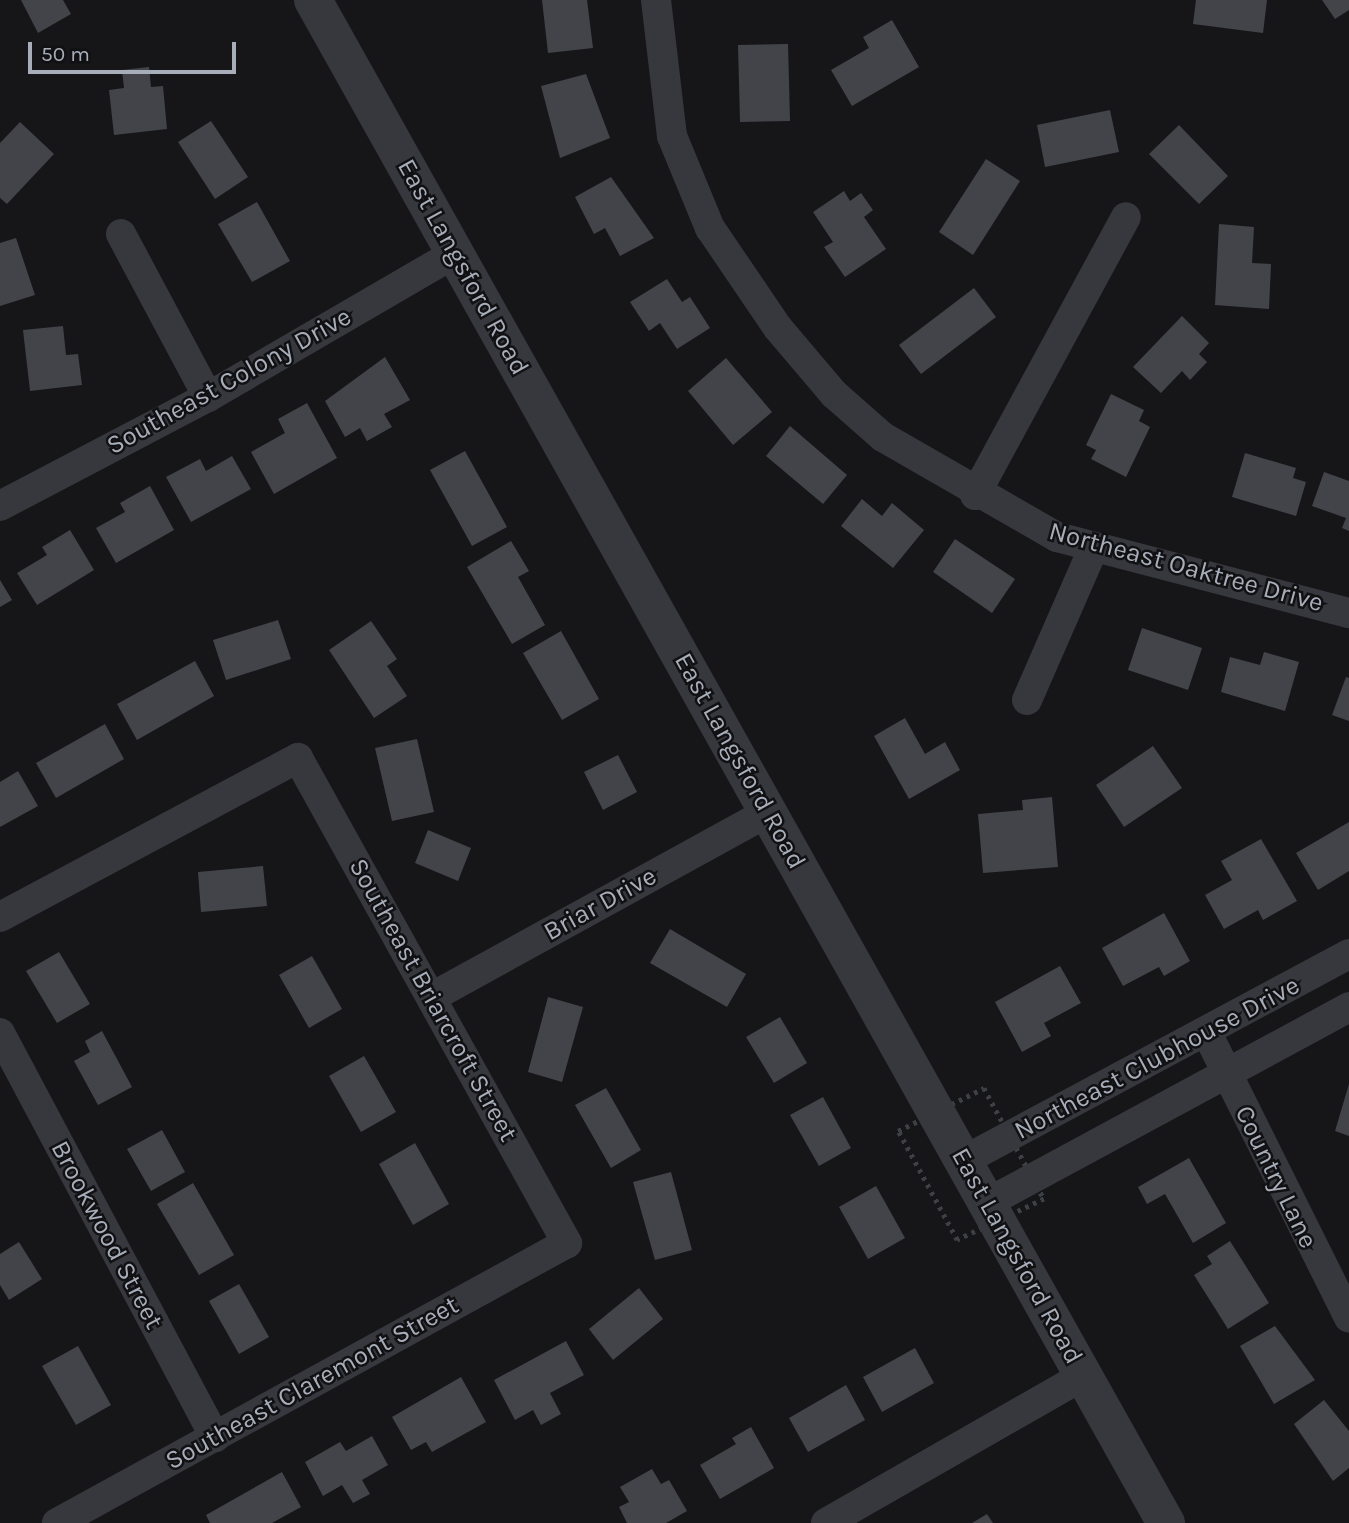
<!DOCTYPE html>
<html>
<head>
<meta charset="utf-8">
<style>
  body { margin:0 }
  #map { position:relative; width:1349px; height:1523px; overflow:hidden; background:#161619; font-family:Karla,sans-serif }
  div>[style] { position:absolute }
  .building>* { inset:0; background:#424449 }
  .path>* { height:4.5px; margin-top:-2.25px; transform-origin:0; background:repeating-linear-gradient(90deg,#3d4045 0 3.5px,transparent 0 8.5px) }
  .minor>* { height:30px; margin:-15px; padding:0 15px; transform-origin:15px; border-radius:15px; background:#37383e }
  .tertiary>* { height:38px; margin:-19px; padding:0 19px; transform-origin:19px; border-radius:19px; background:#37383e }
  span { translate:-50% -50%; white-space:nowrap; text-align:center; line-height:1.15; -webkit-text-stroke:5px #111114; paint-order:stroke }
  .street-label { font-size:26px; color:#a8aeb9 }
  .scale { position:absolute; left:28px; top:42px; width:208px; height:32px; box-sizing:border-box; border:4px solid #a8aeb9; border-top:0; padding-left:9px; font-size:21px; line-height:24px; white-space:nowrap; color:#a8aeb9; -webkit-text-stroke:5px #111114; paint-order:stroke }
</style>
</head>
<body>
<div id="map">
  <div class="building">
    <i style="clip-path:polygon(21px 0,63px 0,71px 14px,38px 33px)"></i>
    <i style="clip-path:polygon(542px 0,587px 0,593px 48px,548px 53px)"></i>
    <i style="clip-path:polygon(1196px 0,1267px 0,1263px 33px,1193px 24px)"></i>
    <i style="clip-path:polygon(1322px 0,1349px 0,1349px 10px,1335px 19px)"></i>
    <i style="clip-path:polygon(892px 20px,919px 67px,852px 106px,831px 70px,869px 48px,863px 37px)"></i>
    <i style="clip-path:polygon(788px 44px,790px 121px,740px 122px,738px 45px)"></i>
    <i style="clip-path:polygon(149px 67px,151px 87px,163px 86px,167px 129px,114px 135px,109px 90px,124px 88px,122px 70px)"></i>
    <i style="clip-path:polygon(586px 74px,610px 138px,560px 158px,541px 86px)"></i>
    <i style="clip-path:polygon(1110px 110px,1119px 152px,1045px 167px,1037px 125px)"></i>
    <i style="clip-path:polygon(211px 121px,248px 177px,215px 199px,178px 142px)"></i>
    <i style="clip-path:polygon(20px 122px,54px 154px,7px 204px,0 198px,0 143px)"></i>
    <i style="clip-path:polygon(1179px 125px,1228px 176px,1199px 204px,1149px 154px)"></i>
    <i style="clip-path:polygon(986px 159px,1020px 181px,973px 255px,939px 232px)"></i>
    <i style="clip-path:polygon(611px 177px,654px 238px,620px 256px,605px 228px,594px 234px,575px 197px)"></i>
    <i style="clip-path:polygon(844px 191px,850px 201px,861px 193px,873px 210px,864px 217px,886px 249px,845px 277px,824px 247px,833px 242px,813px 212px)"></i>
    <i style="clip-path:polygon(257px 202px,290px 261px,252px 282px,218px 224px)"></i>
    <i style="clip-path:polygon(1219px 224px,1254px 227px,1252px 263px,1271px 264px,1269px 309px,1215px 305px)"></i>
    <i style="clip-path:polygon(16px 238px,35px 295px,0 306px,0 243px)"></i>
    <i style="clip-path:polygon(667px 279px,682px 302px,690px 297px,710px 328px,677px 349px,660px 323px,649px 331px,630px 302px)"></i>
    <i style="clip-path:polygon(974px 288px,996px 317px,921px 374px,899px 345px)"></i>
    <i style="clip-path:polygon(1182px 316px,1209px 343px,1199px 354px,1207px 362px,1190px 380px,1182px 371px,1161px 393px,1133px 367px)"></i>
    <i style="clip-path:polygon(63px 326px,66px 355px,78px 354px,82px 385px,30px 391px,23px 330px)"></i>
    <i style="clip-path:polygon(385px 357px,410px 400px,384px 414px,392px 427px,367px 441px,360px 428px,345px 437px,325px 401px)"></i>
    <i style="clip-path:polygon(726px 358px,772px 412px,733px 445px,688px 391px)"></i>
    <i style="clip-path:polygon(1111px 394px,1144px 410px,1139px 421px,1150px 427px,1126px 477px,1091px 459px,1096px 450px,1086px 445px)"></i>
    <i style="clip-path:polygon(307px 403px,337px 458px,274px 494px,251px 452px,285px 433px,278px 419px)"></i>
    <i style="clip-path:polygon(790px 426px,847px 475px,823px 504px,766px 456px)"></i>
    <i style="clip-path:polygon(465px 451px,507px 527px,472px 546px,430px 470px)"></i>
    <i style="clip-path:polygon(1245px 453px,1296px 468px,1293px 478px,1306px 482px,1296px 516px,1232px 497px)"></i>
    <i style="clip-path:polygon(232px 456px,251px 489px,191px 522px,166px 477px,200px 459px,206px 471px)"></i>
    <i style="clip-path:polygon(1324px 472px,1349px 481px,1349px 531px,1342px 528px,1346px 518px,1312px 506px)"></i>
    <i style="clip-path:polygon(150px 486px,174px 530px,116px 563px,96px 528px,125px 512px,120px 503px)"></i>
    <i style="clip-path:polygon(862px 499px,882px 516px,892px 503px,924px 530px,893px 568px,841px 526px)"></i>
    <i style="clip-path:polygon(70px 530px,94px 570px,37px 605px,17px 573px,47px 555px,42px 547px)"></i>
    <i style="clip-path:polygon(955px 539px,1015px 579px,992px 613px,933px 572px)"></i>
    <i style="clip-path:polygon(511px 541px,529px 571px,518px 577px,545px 625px,512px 644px,467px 567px)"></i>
    <i style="clip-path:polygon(0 580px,12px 600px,0 607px)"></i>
    <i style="clip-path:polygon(278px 620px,291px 659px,226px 680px,213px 640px)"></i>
    <i style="clip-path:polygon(371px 621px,397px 659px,387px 666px,407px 696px,374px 718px,329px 650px)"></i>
    <i style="clip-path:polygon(1142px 628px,1202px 648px,1188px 690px,1128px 670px)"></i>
    <i style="clip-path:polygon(561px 631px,599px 699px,562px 720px,523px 653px)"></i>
    <i style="clip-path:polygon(1264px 652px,1299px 662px,1285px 711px,1221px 692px,1230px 657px,1260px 665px)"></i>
    <i style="clip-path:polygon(195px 661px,214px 696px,137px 740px,117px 704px)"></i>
    <i style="clip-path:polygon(1346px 677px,1349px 678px,1349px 721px,1332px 715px)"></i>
    <i style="clip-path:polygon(905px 718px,925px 754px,945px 742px,960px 770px,909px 799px,874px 736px)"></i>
    <i style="clip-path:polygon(105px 724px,124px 759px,56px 798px,36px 763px)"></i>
    <i style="clip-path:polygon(417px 739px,434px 812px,392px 821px,375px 748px)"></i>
    <i style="clip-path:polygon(1153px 746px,1182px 788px,1124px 827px,1096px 785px)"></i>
    <i style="clip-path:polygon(618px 755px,637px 792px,603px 810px,584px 772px)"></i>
    <i style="clip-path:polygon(18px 771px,38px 806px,0 827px,0 782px)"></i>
    <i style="clip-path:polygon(1052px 797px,1058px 867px,983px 873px,978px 814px,1023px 810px,1022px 800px)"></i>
    <i style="clip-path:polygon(1349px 822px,1349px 871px,1318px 890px,1296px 853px)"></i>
    <i style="clip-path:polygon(428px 830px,471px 848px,458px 881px,415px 863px)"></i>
    <i style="clip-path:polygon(1261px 839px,1297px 901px,1263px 920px,1258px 910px,1224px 929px,1205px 895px,1232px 880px,1221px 861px)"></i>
    <i style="clip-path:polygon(263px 866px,267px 906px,201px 912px,198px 872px)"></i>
    <i style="clip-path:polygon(1164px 913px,1190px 961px,1164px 976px,1159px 967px,1123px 986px,1102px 948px)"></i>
    <i style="clip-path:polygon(670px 929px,746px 974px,727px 1007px,650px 963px)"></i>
    <i style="clip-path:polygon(59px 952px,90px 1004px,57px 1023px,26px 971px)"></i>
    <i style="clip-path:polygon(312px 956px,342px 1009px,309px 1028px,279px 975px)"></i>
    <i style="clip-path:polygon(1060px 966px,1081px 1003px,1044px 1023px,1051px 1036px,1022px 1052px,995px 1002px)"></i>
    <i style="clip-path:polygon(548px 997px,583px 1007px,562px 1082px,528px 1072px)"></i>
    <i style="clip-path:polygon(780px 1017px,807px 1063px,774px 1083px,746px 1037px)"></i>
    <i style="clip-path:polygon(102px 1031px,132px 1087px,98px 1105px,74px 1061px,90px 1052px,85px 1041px)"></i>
    <i style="clip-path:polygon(364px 1056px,396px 1112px,361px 1132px,329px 1076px)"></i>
    <i style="clip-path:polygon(1349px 1084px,1349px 1136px,1335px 1131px)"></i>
    <i style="clip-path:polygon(606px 1088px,641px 1150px,611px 1168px,575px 1105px)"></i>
    <i style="clip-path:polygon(823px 1097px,851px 1148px,819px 1166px,790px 1115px)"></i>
    <i style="clip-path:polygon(162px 1130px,185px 1172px,151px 1191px,127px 1149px)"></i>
    <i style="clip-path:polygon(415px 1143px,449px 1204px,413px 1225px,379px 1164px)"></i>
    <i style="clip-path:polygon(1189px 1158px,1226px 1223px,1193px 1243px,1165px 1194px,1147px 1204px,1138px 1187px)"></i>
    <i style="clip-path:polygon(671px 1172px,692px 1250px,655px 1260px,633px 1182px)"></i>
    <i style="clip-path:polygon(193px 1183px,234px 1255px,199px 1275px,157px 1204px)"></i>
    <i style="clip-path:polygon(876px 1186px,905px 1238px,868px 1259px,839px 1207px)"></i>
    <i style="clip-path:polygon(1230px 1241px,1269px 1303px,1228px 1329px,1194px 1275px,1212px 1264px,1207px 1256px)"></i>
    <i style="clip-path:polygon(19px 1242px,42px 1279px,9px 1300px,0 1285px,0 1254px)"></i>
    <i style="clip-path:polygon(239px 1284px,269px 1337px,239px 1354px,209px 1301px)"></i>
    <i style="clip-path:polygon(639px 1288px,663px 1319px,613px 1360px,589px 1329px)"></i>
    <i style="clip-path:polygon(1275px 1326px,1315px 1380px,1274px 1404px,1240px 1346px)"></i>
    <i style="clip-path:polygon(566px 1341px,584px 1375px,550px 1393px,561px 1414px,541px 1425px,533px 1410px,515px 1420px,494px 1380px)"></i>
    <i style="clip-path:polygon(78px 1346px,111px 1405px,76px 1425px,42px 1366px)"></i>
    <i style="clip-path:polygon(915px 1348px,934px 1383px,882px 1412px,863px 1377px)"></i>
    <i style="clip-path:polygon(461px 1377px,486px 1422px,432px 1452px,426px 1442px,411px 1450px,392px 1417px)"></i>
    <i style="clip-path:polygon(846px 1385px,865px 1420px,808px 1452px,789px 1418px)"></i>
    <i style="clip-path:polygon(1324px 1400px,1349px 1431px,1349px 1468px,1333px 1481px,1294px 1424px)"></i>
    <i style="clip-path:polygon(751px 1427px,774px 1468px,720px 1499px,700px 1465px,736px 1444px,732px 1438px)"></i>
    <i style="clip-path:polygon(372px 1436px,388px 1465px,362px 1480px,370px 1494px,353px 1503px,342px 1485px,323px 1496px,305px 1462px,340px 1442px,346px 1451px)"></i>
    <i style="clip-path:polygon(652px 1469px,661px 1484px,669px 1480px,687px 1511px,666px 1523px,627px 1523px,619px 1507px,629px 1502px,620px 1487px)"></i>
    <i style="clip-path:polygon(282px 1472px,301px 1507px,272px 1523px,210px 1523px,206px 1515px)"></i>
    <i style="clip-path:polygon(987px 1514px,993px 1523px,972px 1523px)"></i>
  </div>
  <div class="path">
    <i style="left:984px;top:1088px;width:126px;rotate:61.6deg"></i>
    <i style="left:1044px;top:1199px;width:96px;rotate:154.8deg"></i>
    <i style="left:957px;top:1240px;width:124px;rotate:-118.4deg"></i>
    <i style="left:898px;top:1131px;width:96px;rotate:-26.6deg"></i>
  </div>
  <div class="minor">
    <i style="left:656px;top:0;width:137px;rotate:83.3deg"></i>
    <i style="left:672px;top:136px;width:100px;rotate:67.6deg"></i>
    <i style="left:710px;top:228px;width:121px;rotate:55.8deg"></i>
    <i style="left:778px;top:328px;width:87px;rotate:49.7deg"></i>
    <i style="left:834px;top:394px;width:65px;rotate:41.3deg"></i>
    <i style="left:883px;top:437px;width:201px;rotate:29.9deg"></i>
    <i style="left:1057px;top:537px;width:302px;rotate:14.6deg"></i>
    <i style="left:121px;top:234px;width:185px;rotate:61.9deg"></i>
    <i style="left:975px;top:495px;width:316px;rotate:-61.5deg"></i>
    <i style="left:0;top:506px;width:235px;rotate:-27.7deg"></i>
    <i style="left:208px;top:397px;width:286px;rotate:-30.2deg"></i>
    <i style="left:1027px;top:700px;width:167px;rotate:-66.4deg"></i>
    <i style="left:0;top:917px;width:338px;rotate:-28.1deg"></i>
    <i style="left:298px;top:758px;width:555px;rotate:60.99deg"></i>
    <i style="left:567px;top:1243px;width:582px;rotate:151.23deg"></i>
    <i style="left:432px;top:997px;width:384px;rotate:-28.8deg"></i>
    <i style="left:0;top:1033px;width:458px;rotate:62deg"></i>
    <i style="left:1207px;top:1033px;width:318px;rotate:63.5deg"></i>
    <i style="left:963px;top:1161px;width:438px;rotate:-28.2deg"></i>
    <i style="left:987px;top:1203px;width:412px;rotate:-28.4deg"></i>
    <i style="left:826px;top:1523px;width:297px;rotate:-29.8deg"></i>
  </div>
  <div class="tertiary">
    <i style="left:313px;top:0;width:1746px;rotate:60.75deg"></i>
  </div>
  <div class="street-label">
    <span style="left:463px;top:267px;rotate:61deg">East Langsford Road</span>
    <span style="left:229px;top:381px;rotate:-29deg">Southeast Colony Drive</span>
    <span style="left:1186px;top:567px;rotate:15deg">Northeast Oaktree Drive</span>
    <span style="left:740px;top:761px;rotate:61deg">East Langsford Road</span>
    <span style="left:600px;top:904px;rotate:-29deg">Briar Drive</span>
    <span style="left:433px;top:1000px;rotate:61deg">Southeast Briarcroft Street</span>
    <span style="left:1157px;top:1058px;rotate:-28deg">Northeast Clubhouse Drive</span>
    <span style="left:1276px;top:1177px;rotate:64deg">Country Lane</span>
    <span style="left:107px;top:1235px;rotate:62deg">Brookwood Street</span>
    <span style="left:1017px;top:1256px;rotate:61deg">East Langsford Road</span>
    <span style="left:312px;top:1383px;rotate:-29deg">Southeast Claremont Street</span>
  </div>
  <div class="scale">50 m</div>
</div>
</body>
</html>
